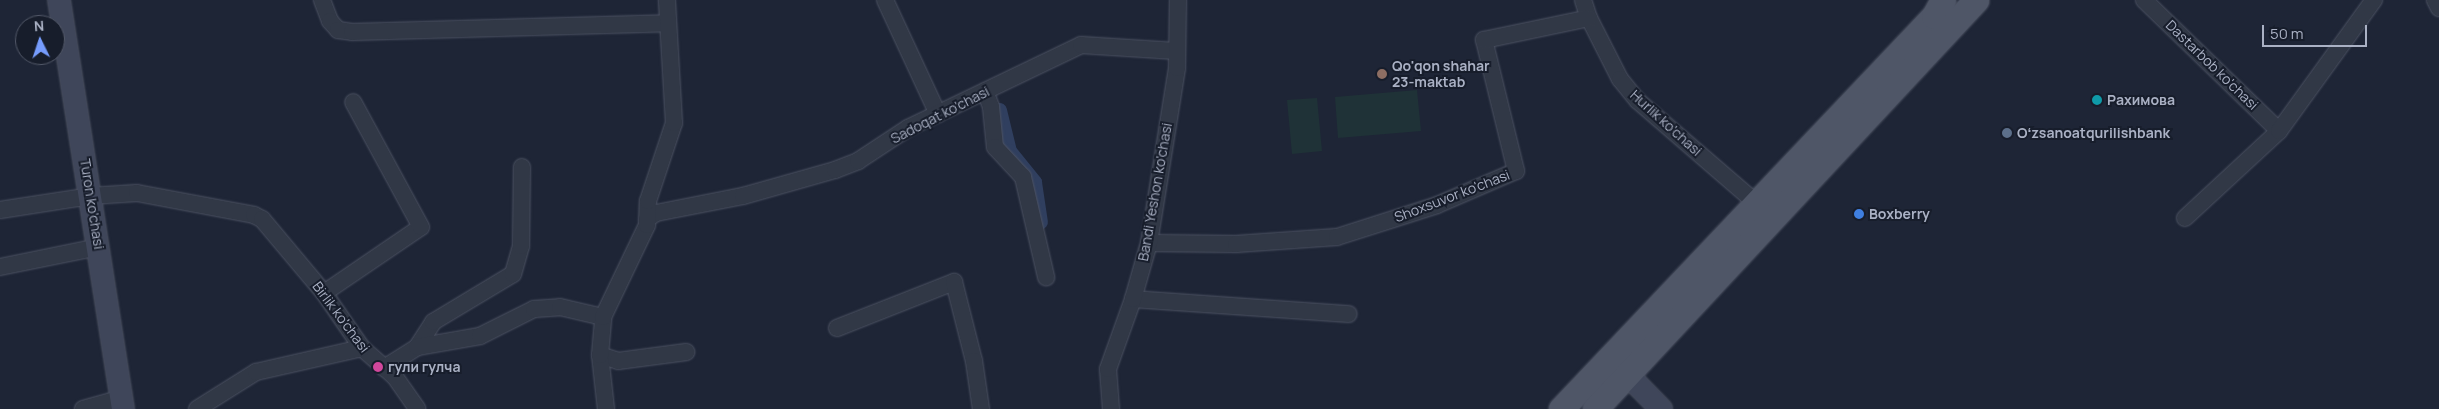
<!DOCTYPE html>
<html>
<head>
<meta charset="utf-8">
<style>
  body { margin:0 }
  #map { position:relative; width:2439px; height:409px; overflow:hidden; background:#1e2536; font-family:Manrope,sans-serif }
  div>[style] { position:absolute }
  .green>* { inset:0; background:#1f3237 }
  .canal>* { height:15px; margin:-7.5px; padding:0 7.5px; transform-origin:7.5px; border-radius:7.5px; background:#303f5f }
  .roads { filter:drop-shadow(0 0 1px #4c5262) drop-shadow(0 0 1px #4c5262) }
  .street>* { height:16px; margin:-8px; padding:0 8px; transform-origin:8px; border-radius:8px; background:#313846 }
  .secondary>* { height:22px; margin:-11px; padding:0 11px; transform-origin:11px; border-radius:11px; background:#3f465a }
  .primary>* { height:25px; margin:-12.5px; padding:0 12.5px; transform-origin:12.5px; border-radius:12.5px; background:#4f5667 }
  .dots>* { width:14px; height:14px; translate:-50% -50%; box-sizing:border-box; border:2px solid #171d2b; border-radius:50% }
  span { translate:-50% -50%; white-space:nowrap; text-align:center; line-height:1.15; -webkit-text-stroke:4px #171d2b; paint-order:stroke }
  .street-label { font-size:14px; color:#aab1c4 }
  .poi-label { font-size:14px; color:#aab1c4; font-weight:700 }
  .left { translate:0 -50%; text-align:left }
  .north { position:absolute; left:15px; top:15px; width:50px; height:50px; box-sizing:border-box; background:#171d2b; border:1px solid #525868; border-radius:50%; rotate:356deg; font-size:14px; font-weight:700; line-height:20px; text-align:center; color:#aab1c4 }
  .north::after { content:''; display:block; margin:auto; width:18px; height:22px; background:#769cfd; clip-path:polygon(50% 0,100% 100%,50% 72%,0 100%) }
  .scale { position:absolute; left:2262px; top:25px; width:105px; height:22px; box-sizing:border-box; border:2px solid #aab1c4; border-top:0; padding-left:6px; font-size:15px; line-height:18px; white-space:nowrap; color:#aab1c4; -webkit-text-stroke:4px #171d2b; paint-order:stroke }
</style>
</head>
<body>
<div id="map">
  <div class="green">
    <i style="clip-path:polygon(1417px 90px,1421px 131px,1338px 138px,1335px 97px)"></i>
    <i style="clip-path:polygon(1317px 98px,1322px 151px,1292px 154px,1287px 100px)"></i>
  </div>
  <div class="canal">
    <i style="left:999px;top:110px;width:42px;rotate:76.3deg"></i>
    <i style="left:1009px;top:151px;width:40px;rotate:51deg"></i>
    <i style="left:1034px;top:182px;width:40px;rotate:81.5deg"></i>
  </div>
  <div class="roads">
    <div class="street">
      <i style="left:322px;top:0;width:22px;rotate:69deg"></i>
      <i style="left:330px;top:21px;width:12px;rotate:48deg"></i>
      <i style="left:338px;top:30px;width:14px;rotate:8deg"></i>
      <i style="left:352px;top:32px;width:316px;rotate:-1.6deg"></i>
      <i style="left:885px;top:0;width:126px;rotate:65.1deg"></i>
      <i style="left:1583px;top:0;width:19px;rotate:72deg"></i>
      <i style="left:1589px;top:18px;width:68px;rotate:63.1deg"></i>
      <i style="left:1620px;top:79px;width:28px;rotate:51deg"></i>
      <i style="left:1638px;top:101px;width:156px;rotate:40.8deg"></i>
      <i style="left:2144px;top:0;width:188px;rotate:44.1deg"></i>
      <i style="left:2435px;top:0;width:9px;rotate:63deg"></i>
      <i style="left:985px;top:91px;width:17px;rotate:69deg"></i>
      <i style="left:991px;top:107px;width:40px;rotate:84.3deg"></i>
      <i style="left:995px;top:147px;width:41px;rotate:47deg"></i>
      <i style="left:1023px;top:177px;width:103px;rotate:77deg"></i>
      <i style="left:0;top:210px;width:91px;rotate:-8.8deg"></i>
      <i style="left:90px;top:196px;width:47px;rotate:-3.7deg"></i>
      <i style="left:137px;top:193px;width:119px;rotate:10.6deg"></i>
      <i style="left:254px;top:215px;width:9px;rotate:27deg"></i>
      <i style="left:262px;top:219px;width:97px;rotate:50deg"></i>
      <i style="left:324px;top:293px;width:67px;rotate:55.4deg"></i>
      <i style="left:362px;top:348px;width:44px;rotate:41.3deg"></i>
      <i style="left:395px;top:377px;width:39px;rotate:55deg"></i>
      <i style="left:2185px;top:218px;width:128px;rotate:-42.8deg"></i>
      <i style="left:2279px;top:131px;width:162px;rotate:-54.1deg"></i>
      <i style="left:647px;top:219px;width:11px;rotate:-34deg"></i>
      <i style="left:656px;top:213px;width:89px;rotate:-11.1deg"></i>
      <i style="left:743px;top:196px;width:96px;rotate:-15.8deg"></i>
      <i style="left:835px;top:170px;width:25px;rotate:-21deg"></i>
      <i style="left:858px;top:161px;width:60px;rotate:-33.4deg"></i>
      <i style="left:908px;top:128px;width:192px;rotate:-25.6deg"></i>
      <i style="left:1081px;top:45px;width:95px;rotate:3.6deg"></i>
      <i style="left:1149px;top:243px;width:87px;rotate:0.7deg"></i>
      <i style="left:1236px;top:244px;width:101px;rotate:-4deg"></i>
      <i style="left:1337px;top:237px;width:105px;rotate:-17.7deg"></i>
      <i style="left:1437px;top:205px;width:86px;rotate:-23.3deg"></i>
      <i style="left:1516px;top:171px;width:135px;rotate:-103.7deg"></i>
      <i style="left:1484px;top:40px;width:107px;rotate:-11.8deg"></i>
      <i style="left:0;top:267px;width:100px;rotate:-11.5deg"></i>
      <i style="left:324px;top:293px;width:117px;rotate:-34.2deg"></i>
      <i style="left:421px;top:227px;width:142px;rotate:-118.5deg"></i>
      <i style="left:1133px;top:299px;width:216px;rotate:4deg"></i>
      <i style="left:837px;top:328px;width:126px;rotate:-21.5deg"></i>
      <i style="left:954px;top:282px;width:81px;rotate:75.8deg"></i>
      <i style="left:974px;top:361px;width:49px;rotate:81.7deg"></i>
      <i style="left:417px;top:347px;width:30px;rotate:-57deg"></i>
      <i style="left:433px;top:322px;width:93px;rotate:-31deg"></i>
      <i style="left:513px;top:274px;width:29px;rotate:-74deg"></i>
      <i style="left:521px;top:246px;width:79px;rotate:-89.3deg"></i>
      <i style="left:600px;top:355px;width:19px;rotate:18deg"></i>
      <i style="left:618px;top:361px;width:69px;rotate:-7.5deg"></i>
      <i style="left:384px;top:368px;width:39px;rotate:-32deg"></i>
      <i style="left:417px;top:347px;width:64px;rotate:-9.9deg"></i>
      <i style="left:480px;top:336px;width:60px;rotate:-26.6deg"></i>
      <i style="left:534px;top:309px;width:26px;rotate:-4deg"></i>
      <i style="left:560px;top:307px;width:44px;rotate:13.1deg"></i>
      <i style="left:83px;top:409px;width:41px;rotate:-15.8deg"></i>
      <i style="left:197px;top:409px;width:70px;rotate:-32.1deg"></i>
      <i style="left:256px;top:372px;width:109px;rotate:-12.8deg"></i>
      <i style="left:606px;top:409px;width:54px;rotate:-96.3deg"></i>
      <i style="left:600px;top:355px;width:38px;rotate:-85deg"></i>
      <i style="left:603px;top:317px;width:102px;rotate:-64.4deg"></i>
      <i style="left:647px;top:225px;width:24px;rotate:-88deg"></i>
      <i style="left:648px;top:201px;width:82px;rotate:-71.6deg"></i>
      <i style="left:674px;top:123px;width:123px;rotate:-93.3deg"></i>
      <i style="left:1111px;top:409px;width:40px;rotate:-94.3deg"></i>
      <i style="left:1108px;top:369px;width:74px;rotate:-70.3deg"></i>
      <i style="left:1133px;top:299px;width:58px;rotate:-74.1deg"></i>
      <i style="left:1149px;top:243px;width:177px;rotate:-80.9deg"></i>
      <i style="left:1177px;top:68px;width:68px;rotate:-89.2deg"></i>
    </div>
    <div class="secondary">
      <i style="left:59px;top:0;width:414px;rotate:81.1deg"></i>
      <i style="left:1615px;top:362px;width:66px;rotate:45.6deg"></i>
    </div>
    <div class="primary">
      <i style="left:1561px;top:409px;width:542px;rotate:-46.5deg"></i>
      <i style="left:1934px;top:16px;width:18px;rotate:-61deg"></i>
      <i style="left:1595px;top:409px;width:559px;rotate:-47.03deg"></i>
    </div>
  </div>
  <div class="dots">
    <i style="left:1382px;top:74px;background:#8d6e63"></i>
    <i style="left:2097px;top:100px;background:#0f9aa8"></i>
    <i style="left:2007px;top:133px;background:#5c6f8a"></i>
    <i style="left:1859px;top:214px;background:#3f7fe0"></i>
    <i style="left:378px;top:367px;background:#d1479c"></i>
  </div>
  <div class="street-label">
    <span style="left:2212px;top:65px;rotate:44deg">Dastarbob ko'chasi</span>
    <span style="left:940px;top:115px;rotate:-27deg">Sadoqat ko'chasi</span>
    <span style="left:1666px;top:123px;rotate:42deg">Hurlik ko'chasi</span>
    <span style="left:1155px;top:192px;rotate:-80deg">Bandi Yeshon ko'chasi</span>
    <span style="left:1452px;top:196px;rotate:-21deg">Shoxsuvor ko'chasi</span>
    <span style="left:92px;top:204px;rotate:81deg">Turon ko'chasi</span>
    <span style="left:341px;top:317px;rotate:53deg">Birlik ko'chasi</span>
  </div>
  <div class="poi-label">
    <span class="left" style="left:1392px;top:74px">Qo'qon shahar<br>23-maktab</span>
    <span class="left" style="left:2107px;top:100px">Рахимова</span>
    <span class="left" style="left:2017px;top:133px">Oʻzsanoatqurilishbank</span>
    <span class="left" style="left:1869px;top:214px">Boxberry</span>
    <span class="left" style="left:388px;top:367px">гули гулча</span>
  </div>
  <div class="north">N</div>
  <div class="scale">50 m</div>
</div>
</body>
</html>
